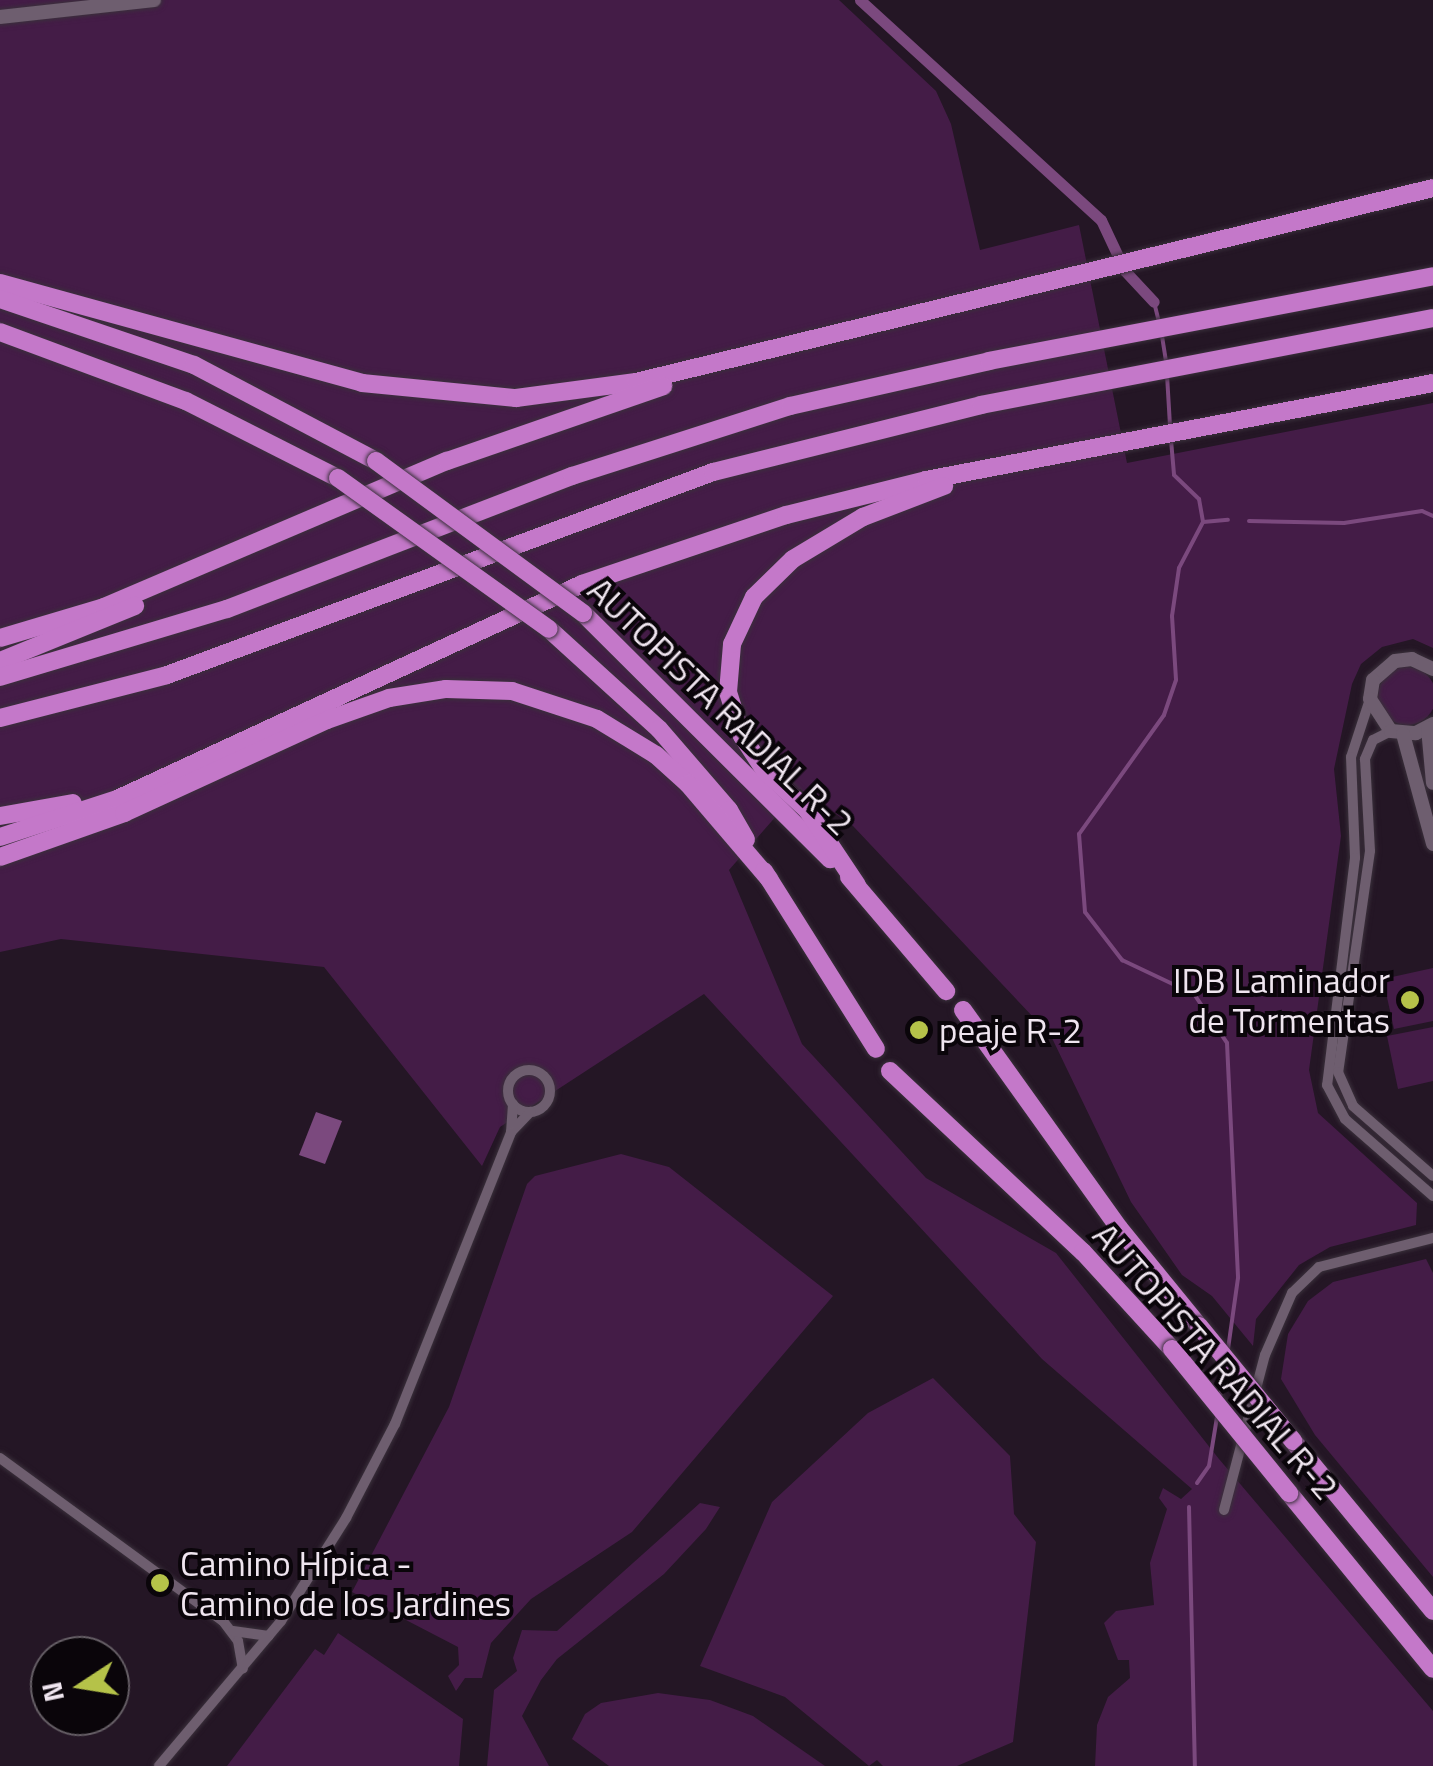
<!DOCTYPE html>
<html>
<head>
<meta charset="utf-8">
<style>
  body { margin:0 }
  #map { position:relative; width:1433px; height:1766px; overflow:hidden; background:#241625; font-family:"Titillium Web",sans-serif }
  div>[style] { position:absolute }
  .green>* { inset:0; background:#441c47 }
  .round { border-radius:50% }
  .water>* { inset:0; background:#7b497e }
  .stream>* { height:4px; margin:-2px; padding:0 2px; transform-origin:2px; border-radius:2px; background:#7b497e }
  .canal>* { height:11px; margin:-5.5px; padding:0 5.5px; transform-origin:5.5px; border-radius:5.5px; background:#7b497e }
  .roads { filter:drop-shadow(0 0 2px #3a303b) drop-shadow(0 0 2px #3a303b) }
  .street>* { height:10px; margin:-5px; padding:0 5px; transform-origin:5px; border-radius:5px; background:#6e5e6f }
  .street>.ring { margin:-5px; padding:0; box-sizing:content-box; background:none; border:10px solid #6e5e6f; border-radius:50% }
  .secondary>* { height:14px; margin:-7px; padding:0 7px; transform-origin:7px; border-radius:7px; background:#6e5e6f }
  .highway>* { height:18px; margin:-9px; padding:0 9px; transform-origin:9px; border-radius:9px; background:#c478c9 }
  .bridges { filter:drop-shadow(0 0 2px #3a303b) drop-shadow(0 0 2px #3a303b) }
  .highway-bridge>* { height:18px; margin:-9px; padding:0 9px; transform-origin:9px; border-radius:9px; background:#c478c9 }
  .dots>* { width:28px; height:28px; translate:-50% -50%; box-sizing:border-box; border:5px solid #0a050a; border-radius:50% }
  span { translate:-50% -50%; white-space:nowrap; text-align:center; line-height:1.15; -webkit-text-stroke:8px #0a050a; paint-order:stroke }
  .street-label { font-size:35px; color:#efe5ef }
  .poi-label { font-size:35px; color:#efe5ef }
  .right { translate:-100% -50%; text-align:right }
  .left { translate:0 -50%; text-align:left }
  .north { position:absolute; left:30px; top:1636px; width:100px; height:100px; box-sizing:border-box; background:#0a050a; border:2px solid #665f66; border-radius:50%; rotate:258deg; font-size:28px; font-weight:700; line-height:40px; text-align:center; color:#efe5ef }
  .north::after { content:''; display:block; margin:auto; width:35px; height:45px; background:#b5c249; clip-path:polygon(50% 0,100% 100%,50% 72%,0 100%) }
</style>
</head>
<body>
<div id="map">
  <div class="green">
    <i style="clip-path:polygon(0 0,839px 0,936px 91px,951px 124px,980px 250px,1079px 225px,1127px 463px,1433px 403px,1433px 648px,1413px 639px,1382px 647px,1361px 664px,1352px 684px,1334px 769px,1341px 836px,1309px 1070px,1318px 1113px,1417px 1203px,1416px 1225px,1330px 1247px,1299px 1265px,1256px 1319px,1253px 1346px,1212px 1296px,1182px 1275px,1131px 1202px,1051px 1036px,853px 826px,800px 789px,729px 870px,802px 1044px,926px 1178px,1056px 1253px,1219px 1459px,1433px 1711px,1433px 1766px,1095px 1766px,1097px 1725px,1108px 1697px,1130px 1678px,1129px 1660px,1118px 1660px,1104px 1623px,1116px 1611px,1154px 1605px,1150px 1563px,1167px 1509px,1159px 1498px,1163px 1488px,1181px 1499px,1192px 1489px,1042px 1359px,704px 994px,500px 1127px,482px 1166px,324px 967px,61px 939px,0 952px)"></i>
    <i class="round" style="left:1378px;top:667px;width:58px;height:58px"></i>
    <i style="clip-path:polygon(1433px 968px,1433px 1021px,1394px 1029px,1383px 979px)"></i>
    <i style="clip-path:polygon(1433px 1027px,1433px 1081px,1398px 1089px,1387px 1036px)"></i>
    <i style="clip-path:polygon(621px 1154px,669px 1167px,833px 1296px,632px 1532px,531px 1599px,491px 1643px,482px 1678px,465px 1678px,456px 1691px,448px 1676px,459px 1665px,458px 1647px,352px 1592px,449px 1407px,527px 1184px,535px 1176px)"></i>
    <i style="clip-path:polygon(1426px 1259px,1433px 1273px,1433px 1577px,1315px 1435px,1281px 1379px,1288px 1334px,1308px 1301px,1333px 1282px)"></i>
    <i style="clip-path:polygon(933px 1378px,1010px 1456px,1014px 1514px,1036px 1542px,1013px 1742px,957px 1766px,883px 1766px,877px 1760px,869px 1766px,785px 1697px,700px 1666px,772px 1502px,868px 1413px)"></i>
    <i style="clip-path:polygon(700px 1503px,720px 1507px,706px 1529px,664px 1574px,557px 1659px,541px 1680px,522px 1716px,549px 1766px,487px 1766px,494px 1690px,517px 1671px,513px 1658px,522px 1630px,557px 1631px)"></i>
    <i style="clip-path:polygon(338px 1633px,463px 1719px,459px 1766px,227px 1766px,315px 1649px,324px 1655px)"></i>
    <i style="clip-path:polygon(658px 1693px,710px 1700px,753px 1716px,825px 1766px,609px 1766px,572px 1739px,585px 1714px,601px 1703px)"></i>
  </div>
  <div class="water">
    <i style="clip-path:polygon(316px 1112px,342px 1121px,325px 1164px,299px 1155px)"></i>
  </div>
  <div class="stream">
    <i style="left:1154px;top:302px;width:21px;rotate:76deg"></i>
    <i style="left:1162px;top:336px;width:25px;rotate:81deg"></i>
    <i style="left:1167px;top:375px;width:51px;rotate:86.6deg"></i>
    <i style="left:1171px;top:440px;width:35px;rotate:85deg"></i>
    <i style="left:1174px;top:475px;width:35px;rotate:44deg"></i>
    <i style="left:1199px;top:499px;width:23px;rotate:80deg"></i>
    <i style="left:1203px;top:522px;width:52px;rotate:117.6deg"></i>
    <i style="left:1179px;top:568px;width:49px;rotate:98.3deg"></i>
    <i style="left:1172px;top:616px;width:64px;rotate:86.4deg"></i>
    <i style="left:1176px;top:680px;width:37px;rotate:109deg"></i>
    <i style="left:1164px;top:715px;width:146px;rotate:125.5deg"></i>
    <i style="left:1079px;top:834px;width:78px;rotate:85.6deg"></i>
    <i style="left:1085px;top:912px;width:61px;rotate:52.4deg"></i>
    <i style="left:1122px;top:960px;width:80px;rotate:25.3deg"></i>
    <i style="left:1194px;top:994px;width:59px;rotate:56deg"></i>
    <i style="left:1227px;top:1043px;width:235px;rotate:87.3deg"></i>
    <i style="left:1238px;top:1278px;width:72px;rotate:98deg"></i>
    <i style="left:1249px;top:521px;width:95px;rotate:1.2deg"></i>
    <i style="left:1344px;top:523px;width:79px;rotate:-8.7deg"></i>
    <i style="left:1422px;top:511px;width:12px;rotate:24deg"></i>
    <i style="left:1203px;top:522px;width:25px;rotate:-5deg"></i>
    <i style="left:1220px;top:1398px;width:30px;rotate:-81deg"></i>
    <i style="left:1197px;top:1483px;width:21px;rotate:-55deg"></i>
    <i style="left:1209px;top:1466px;width:50px;rotate:-80.7deg"></i>
    <i style="left:1189px;top:1507px;width:259px;rotate:88.7deg"></i>
  </div>
  <div class="canal">
    <i style="left:860px;top:0;width:326px;rotate:42.4deg"></i>
    <i style="left:1101px;top:220px;width:56px;rotate:64.8deg"></i>
    <i style="left:1125px;top:271px;width:42px;rotate:46.9deg"></i>
  </div>
  <div class="roads">
    <div class="street">
      <i style="left:1370px;top:699px;width:61px;rotate:108.1deg"></i>
      <i style="left:1351px;top:757px;width:101px;rotate:87.7deg"></i>
      <i style="left:1355px;top:858px;width:229px;rotate:97deg"></i>
      <i style="left:1327px;top:1085px;width:38px;rotate:62deg"></i>
      <i style="left:1345px;top:1119px;width:117px;rotate:41.2deg"></i>
      <i style="left:1391px;top:731px;width:20px;rotate:153deg"></i>
      <i style="left:1373px;top:740px;width:21px;rotate:113deg"></i>
      <i style="left:1365px;top:759px;width:92px;rotate:86.9deg"></i>
      <i style="left:1370px;top:851px;width:223px;rotate:98.2deg"></i>
      <i style="left:1338px;top:1072px;width:37px;rotate:66deg"></i>
      <i style="left:1353px;top:1106px;width:106px;rotate:41.2deg"></i>
      <i class="ring" style="left:508px;top:1070px;width:32px;height:32px"></i>
      <i style="left:513px;top:1104px;width:28px;rotate:94deg"></i>
      <i style="left:511px;top:1132px;width:28px;rotate:-46deg"></i>
      <i style="left:0;top:1458px;width:276px;rotate:36.2deg"></i>
      <i style="left:223px;top:1621px;width:25px;rotate:53deg"></i>
      <i style="left:238px;top:1641px;width:28px;rotate:80deg"></i>
      <i style="left:1224px;top:1510px;width:160px;rotate:-75.2deg"></i>
      <i style="left:1265px;top:1355px;width:68px;rotate:-66.5deg"></i>
      <i style="left:1292px;top:1293px;width:37px;rotate:-44deg"></i>
      <i style="left:1319px;top:1267px;width:118px;rotate:-14.3deg"></i>
      <i style="left:233px;top:1631px;width:36px;rotate:8deg"></i>
      <i style="left:159px;top:1766px;width:189px;rotate:-49.9deg"></i>
      <i style="left:281px;top:1621px;width:122px;rotate:-57.7deg"></i>
      <i style="left:346px;top:1518px;width:106px;rotate:-62.5deg"></i>
      <i style="left:395px;top:1424px;width:314px;rotate:-68.3deg"></i>
    </div>
    <div class="secondary">
      <i style="left:0;top:17px;width:155px;rotate:-6.3deg"></i>
      <i style="left:1433px;top:669px;width:23px;rotate:-155deg"></i>
      <i style="left:1412px;top:659px;width:17px;rotate:173deg"></i>
      <i style="left:1395px;top:661px;width:29px;rotate:139deg"></i>
      <i style="left:1373px;top:680px;width:19px;rotate:99deg"></i>
      <i style="left:1370px;top:699px;width:38px;rotate:57deg"></i>
      <i style="left:1391px;top:731px;width:25px;rotate:5deg"></i>
      <i style="left:1416px;top:733px;width:19px;rotate:-28deg"></i>
      <i style="left:1428px;top:728px;width:55px;rotate:84.8deg"></i>
      <i style="left:1403px;top:734px;width:114px;rotate:74.7deg"></i>
    </div>
    <div class="highway">
      <i style="left:0;top:283px;width:376px;rotate:15.4deg"></i>
      <i style="left:362px;top:383px;width:155px;rotate:5.6deg"></i>
      <i style="left:516px;top:398px;width:121px;rotate:-7.6deg"></i>
      <i style="left:636px;top:382px;width:820px;rotate:-13.68deg"></i>
      <i style="left:0;top:299px;width:205px;rotate:18.8deg"></i>
      <i style="left:194px;top:365px;width:206px;rotate:27.8deg"></i>
      <i style="left:0;top:332px;width:198px;rotate:20.4deg"></i>
      <i style="left:186px;top:401px;width:170px;rotate:26.9deg"></i>
      <i style="left:583px;top:613px;width:349px;rotate:44.9deg"></i>
      <i style="left:549px;top:629px;width:149px;rotate:42.3deg"></i>
      <i style="left:659px;top:729px;width:107px;rotate:49.2deg"></i>
      <i style="left:729px;top:810px;width:34px;rotate:60deg"></i>
      <i style="left:0;top:638px;width:109px;rotate:-16.6deg"></i>
      <i style="left:104px;top:607px;width:373px;rotate:-23.1deg"></i>
      <i style="left:447px;top:461px;width:229px;rotate:-19.1deg"></i>
      <i style="left:0;top:661px;width:146px;rotate:-22.2deg"></i>
      <i style="left:0;top:677px;width:237px;rotate:-16.7deg"></i>
      <i style="left:227px;top:609px;width:370px;rotate:-21.1deg"></i>
      <i style="left:572px;top:476px;width:229px;rotate:-17.8deg"></i>
      <i style="left:790px;top:406px;width:204px;rotate:-12.7deg"></i>
      <i style="left:989px;top:361px;width:452px;rotate:-10.8deg"></i>
      <i style="left:0;top:718px;width:172px;rotate:-14.4deg"></i>
      <i style="left:167px;top:675px;width:583px;rotate:-20.39deg"></i>
      <i style="left:713px;top:472px;width:276px;rotate:-14deg"></i>
      <i style="left:981px;top:405px;width:460px;rotate:-10.9deg"></i>
      <i style="left:0;top:816px;width:74px;rotate:-10.1deg"></i>
      <i style="left:0;top:837px;width:123px;rotate:-18deg"></i>
      <i style="left:117px;top:799px;width:512px;rotate:-24.81deg"></i>
      <i style="left:582px;top:584px;width:215px;rotate:-18.7deg"></i>
      <i style="left:786px;top:515px;width:144px;rotate:-14deg"></i>
      <i style="left:926px;top:480px;width:516px;rotate:-10.83deg"></i>
      <i style="left:0;top:857px;width:132px;rotate:-19.5deg"></i>
      <i style="left:124px;top:813px;width:223px;rotate:-24.6deg"></i>
      <i style="left:327px;top:720px;width:66px;rotate:-19.5deg"></i>
      <i style="left:389px;top:698px;width:58px;rotate:-9deg"></i>
      <i style="left:446px;top:689px;width:66px;rotate:1.7deg"></i>
      <i style="left:512px;top:691px;width:89px;rotate:18.2deg"></i>
      <i style="left:597px;top:719px;width:69px;rotate:31.4deg"></i>
      <i style="left:656px;top:755px;width:43px;rotate:42.2deg"></i>
      <i style="left:688px;top:784px;width:125px;rotate:49.5deg"></i>
      <i style="left:764px;top:871px;width:210px;rotate:57.8deg"></i>
      <i style="left:849px;top:877px;width:150px;rotate:49.6deg"></i>
      <i style="left:857px;top:885px;width:90px;rotate:-123.7deg"></i>
      <i style="left:807px;top:810px;width:57px;rotate:-137.1deg"></i>
      <i style="left:765px;top:771px;width:42px;rotate:-123.3deg"></i>
      <i style="left:742px;top:736px;width:46px;rotate:-107.7deg"></i>
      <i style="left:728px;top:692px;width:48px;rotate:-85.2deg"></i>
      <i style="left:732px;top:644px;width:52px;rotate:-64.9deg"></i>
      <i style="left:754px;top:597px;width:54px;rotate:-44.3deg"></i>
      <i style="left:793px;top:559px;width:82px;rotate:-31deg"></i>
      <i style="left:863px;top:517px;width:87px;rotate:-20.9deg"></i>
      <i style="left:963px;top:1010px;width:268px;rotate:54.4deg"></i>
      <i style="left:1119px;top:1228px;width:127px;rotate:50.8deg"></i>
      <i style="left:890px;top:1071px;width:265px;rotate:43.2deg"></i>
      <i style="left:1083px;top:1252px;width:132px;rotate:47.5deg"></i>
      <i style="left:1293px;top:1441px;width:220px;rotate:50.5deg"></i>
      <i style="left:1289px;top:1493px;width:227px;rotate:50.7deg"></i>
    </div>
  </div>
  <div class="bridges">
    <div class="highway-bridge">
      <i style="left:376px;top:461px;width:257px;rotate:36.3deg"></i>
      <i style="left:338px;top:478px;width:259px;rotate:35.6deg"></i>
      <i style="left:1199px;top:1326px;width:149px;rotate:50.7deg"></i>
      <i style="left:1172px;top:1349px;width:186px;rotate:50.9deg"></i>
    </div>
  </div>
  <div class="dots">
    <i style="left:1410px;top:1000px;background:#b5c249"></i>
    <i style="left:919px;top:1030px;background:#b5c249"></i>
    <i style="left:160px;top:1583px;background:#b5c249"></i>
  </div>
  <div class="street-label">
    <span style="left:721px;top:706px;rotate:44deg">AUTOPISTA RADIAL R-2</span>
    <span style="left:1216px;top:1361px;rotate:49deg">AUTOPISTA RADIAL R-2</span>
  </div>
  <div class="poi-label">
    <span class="right" style="left:1390px;top:1000px">IDB Laminador<br>de Tormentas</span>
    <span class="left" style="left:939px;top:1030px">peaje R-2</span>
    <span class="left" style="left:180px;top:1583px">Camino Hípica -<br>Camino de los Jardines</span>
  </div>
  <div class="north">N</div>
</div>
</body>
</html>
